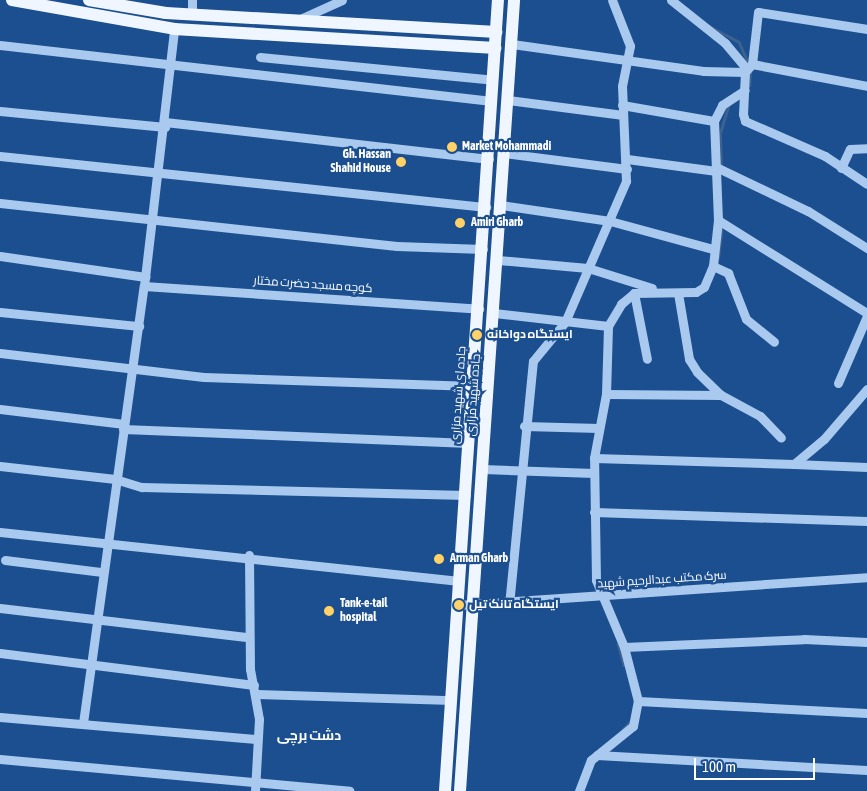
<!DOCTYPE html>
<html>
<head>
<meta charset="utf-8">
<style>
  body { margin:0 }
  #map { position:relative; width:867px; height:791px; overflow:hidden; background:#1b4f8f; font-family:"Asap Condensed",Cairo,sans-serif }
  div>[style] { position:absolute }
  .stream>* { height:2.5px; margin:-1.25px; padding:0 1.25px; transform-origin:1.25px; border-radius:1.25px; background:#3c6290 }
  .minor>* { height:9px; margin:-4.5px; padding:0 4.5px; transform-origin:4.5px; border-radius:4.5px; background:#a9c9ee }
  .major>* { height:12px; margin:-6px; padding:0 6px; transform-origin:6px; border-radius:6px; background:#f0f6ff }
  .dots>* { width:14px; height:14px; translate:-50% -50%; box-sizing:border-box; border:2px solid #1b4f8f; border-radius:50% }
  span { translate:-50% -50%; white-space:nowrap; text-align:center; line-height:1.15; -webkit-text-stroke:4.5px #1b4f8f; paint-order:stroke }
  .poi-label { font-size:12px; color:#fff; font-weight:700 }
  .left { translate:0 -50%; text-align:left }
  .right { translate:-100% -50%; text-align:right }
  .street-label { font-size:12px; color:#fff }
  .neighbourhood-label { font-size:14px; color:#fff; font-weight:700 }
  .scale { position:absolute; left:694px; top:758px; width:121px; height:22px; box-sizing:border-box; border:2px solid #fff; border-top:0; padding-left:6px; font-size:15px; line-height:18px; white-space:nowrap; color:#fff; -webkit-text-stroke:4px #1b4f8f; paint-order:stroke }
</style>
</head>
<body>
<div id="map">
  <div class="stream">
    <i style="left:709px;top:26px;width:34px;rotate:28deg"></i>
    <i style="left:739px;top:42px;width:24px;rotate:66deg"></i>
    <i style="left:749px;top:86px;width:14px;rotate:-86deg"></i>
    <i style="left:721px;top:167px;width:34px;rotate:-92deg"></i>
    <i style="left:720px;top:133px;width:28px;rotate:-73deg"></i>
    <i style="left:718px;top:258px;width:33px;rotate:-83deg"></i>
    <i style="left:618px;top:644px;width:22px;rotate:74deg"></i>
    <i style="left:623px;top:729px;width:13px;rotate:-45deg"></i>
  </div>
  <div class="minor">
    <i style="left:671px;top:0;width:69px;rotate:38.5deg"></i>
    <i style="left:725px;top:43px;width:34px;rotate:50deg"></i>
    <i style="left:192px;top:14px;width:14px;rotate:-90deg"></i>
    <i style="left:300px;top:19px;width:46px;rotate:-24.3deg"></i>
    <i style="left:867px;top:29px;width:110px;rotate:-171.1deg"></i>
    <i style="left:758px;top:12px;width:52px;rotate:96.6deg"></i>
    <i style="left:752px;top:64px;width:11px;rotate:131deg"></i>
    <i style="left:745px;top:72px;width:42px;rotate:92.7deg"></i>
    <i style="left:743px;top:114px;width:7px;rotate:74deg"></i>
    <i style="left:745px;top:121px;width:87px;rotate:23.6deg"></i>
    <i style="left:825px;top:156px;width:50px;rotate:33.7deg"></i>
    <i style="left:512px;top:44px;width:193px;rotate:8deg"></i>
    <i style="left:703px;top:71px;width:42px;rotate:1.4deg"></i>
    <i style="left:0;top:45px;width:495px;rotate:6.5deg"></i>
    <i style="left:260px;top:57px;width:234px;rotate:5.6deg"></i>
    <i style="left:752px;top:64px;width:117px;rotate:10.8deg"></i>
    <i style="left:508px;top:100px;width:116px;rotate:7.4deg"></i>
    <i style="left:622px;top:105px;width:93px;rotate:9.9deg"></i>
    <i style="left:0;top:111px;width:166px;rotate:5.5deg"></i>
    <i style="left:165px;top:122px;width:326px;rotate:6.5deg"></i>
    <i style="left:504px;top:153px;width:124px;rotate:7.4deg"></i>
    <i style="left:0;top:156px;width:489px;rotate:6deg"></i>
    <i style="left:627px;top:159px;width:90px;rotate:7.7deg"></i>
    <i style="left:716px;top:167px;width:102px;rotate:25.6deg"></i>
    <i style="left:808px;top:211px;width:70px;rotate:32.1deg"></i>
    <i style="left:841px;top:168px;width:21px;rotate:-65deg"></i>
    <i style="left:850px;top:149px;width:17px;rotate:-3deg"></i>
    <i style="left:0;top:203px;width:399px;rotate:6.2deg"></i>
    <i style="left:397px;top:246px;width:86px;rotate:2deg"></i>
    <i style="left:501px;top:205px;width:110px;rotate:8.4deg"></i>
    <i style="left:610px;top:221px;width:107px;rotate:15.2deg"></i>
    <i style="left:718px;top:220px;width:176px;rotate:32deg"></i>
    <i style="left:0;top:256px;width:147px;rotate:8.2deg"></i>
    <i style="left:498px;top:260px;width:90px;rotate:5.1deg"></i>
    <i style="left:588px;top:268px;width:67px;rotate:17.4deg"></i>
    <i style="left:713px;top:266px;width:17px;rotate:25deg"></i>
    <i style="left:728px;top:273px;width:49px;rotate:68.6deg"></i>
    <i style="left:746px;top:319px;width:36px;rotate:39deg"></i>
    <i style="left:144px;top:286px;width:336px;rotate:3.9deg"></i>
    <i style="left:634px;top:293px;width:67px;rotate:78.9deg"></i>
    <i style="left:678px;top:293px;width:67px;rotate:80.5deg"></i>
    <i style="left:689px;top:359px;width:15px;rotate:58deg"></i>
    <i style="left:697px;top:372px;width:33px;rotate:44deg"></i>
    <i style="left:721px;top:395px;width:44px;rotate:28.3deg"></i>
    <i style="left:760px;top:416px;width:30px;rotate:46deg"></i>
    <i style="left:0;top:312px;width:140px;rotate:5.8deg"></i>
    <i style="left:494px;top:313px;width:115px;rotate:6.5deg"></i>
    <i style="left:0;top:353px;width:205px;rotate:6.7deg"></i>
    <i style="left:204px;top:377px;width:270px;rotate:1.9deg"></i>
    <i style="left:838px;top:383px;width:73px;rotate:-66.6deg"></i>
    <i style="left:606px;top:394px;width:115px;rotate:0.5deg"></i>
    <i style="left:0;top:409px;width:125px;rotate:6.9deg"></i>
    <i style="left:524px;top:426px;width:75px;rotate:1.5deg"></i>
    <i style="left:123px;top:429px;width:346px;rotate:2.3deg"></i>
    <i style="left:594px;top:458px;width:200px;rotate:1.7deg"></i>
    <i style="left:794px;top:464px;width:39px;rotate:-40deg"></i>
    <i style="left:824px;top:439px;width:66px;rotate:-49.3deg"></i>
    <i style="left:794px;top:464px;width:73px;rotate:2.4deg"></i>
    <i style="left:0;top:466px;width:116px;rotate:6.4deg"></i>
    <i style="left:115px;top:479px;width:28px;rotate:17deg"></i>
    <i style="left:142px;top:487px;width:324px;rotate:1.4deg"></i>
    <i style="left:483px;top:469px;width:111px;rotate:2.1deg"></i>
    <i style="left:594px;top:512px;width:273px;rotate:1.9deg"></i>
    <i style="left:0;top:532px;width:462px;rotate:6.1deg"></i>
    <i style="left:249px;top:555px;width:114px;rotate:89.5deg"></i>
    <i style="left:250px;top:669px;width:51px;rotate:79.8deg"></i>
    <i style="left:259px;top:719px;width:72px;rotate:93.2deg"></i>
    <i style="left:5px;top:560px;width:98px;rotate:7.1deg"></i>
    <i style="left:458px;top:605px;width:410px;rotate:-3.9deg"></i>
    <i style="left:509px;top:605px;width:245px;rotate:-84.4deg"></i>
    <i style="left:533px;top:361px;width:50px;rotate:-50.6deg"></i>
    <i style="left:565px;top:322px;width:154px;rotate:-66.6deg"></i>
    <i style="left:626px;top:181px;width:95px;rotate:-92.4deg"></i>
    <i style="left:622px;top:86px;width:41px;rotate:-78.7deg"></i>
    <i style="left:630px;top:46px;width:49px;rotate:-111.4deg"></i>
    <i style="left:0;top:608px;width:250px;rotate:6.7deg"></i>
    <i style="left:624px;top:647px;width:180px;rotate:-2.5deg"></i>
    <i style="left:804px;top:639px;width:63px;rotate:2.7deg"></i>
    <i style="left:0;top:653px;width:256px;rotate:7.2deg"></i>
    <i style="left:257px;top:694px;width:195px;rotate:1.8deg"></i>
    <i style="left:638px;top:701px;width:229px;rotate:3deg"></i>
    <i style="left:0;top:717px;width:258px;rotate:4.9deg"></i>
    <i style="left:83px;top:723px;width:441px;rotate:-82.1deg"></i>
    <i style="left:144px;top:286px;width:259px;rotate:-83.3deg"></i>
    <i style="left:597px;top:755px;width:270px;rotate:3.2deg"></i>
    <i style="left:0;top:759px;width:351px;rotate:5.2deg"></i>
    <i style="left:579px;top:791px;width:33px;rotate:-69deg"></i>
    <i style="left:591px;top:760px;width:54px;rotate:-39deg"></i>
    <i style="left:633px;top:726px;width:25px;rotate:-79deg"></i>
    <i style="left:638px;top:701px;width:56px;rotate:-104.5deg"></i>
    <i style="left:624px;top:647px;width:73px;rotate:-112.7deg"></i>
    <i style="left:596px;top:580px;width:122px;rotate:-90.9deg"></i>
    <i style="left:594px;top:458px;width:65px;rotate:-79.4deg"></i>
    <i style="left:606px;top:394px;width:68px;rotate:-88.3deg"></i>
    <i style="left:608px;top:326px;width:26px;rotate:-59deg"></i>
    <i style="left:621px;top:304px;width:17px;rotate:-40deg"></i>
    <i style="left:634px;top:293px;width:62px;rotate:-0.9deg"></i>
    <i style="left:696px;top:292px;width:9px;rotate:-32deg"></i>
    <i style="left:704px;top:287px;width:23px;rotate:-67deg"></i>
    <i style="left:713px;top:266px;width:46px;rotate:-83.8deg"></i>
    <i style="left:718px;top:220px;width:99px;rotate:-92.3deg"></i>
    <i style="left:714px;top:121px;width:18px;rotate:-63deg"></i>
    <i style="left:722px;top:105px;width:27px;rotate:-33deg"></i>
  </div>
  <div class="major">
    <i style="left:12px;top:0;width:165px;rotate:10.1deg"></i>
    <i style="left:174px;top:29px;width:322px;rotate:3.4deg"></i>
    <i style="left:89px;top:0;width:78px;rotate:9.6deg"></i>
    <i style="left:166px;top:13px;width:331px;rotate:3.3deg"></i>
    <i style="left:445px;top:791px;width:793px;rotate:-86.17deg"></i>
    <i style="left:460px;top:791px;width:793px;rotate:-86.09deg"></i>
  </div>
  <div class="dots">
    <i style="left:452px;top:147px;background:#ffd166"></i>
    <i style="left:401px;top:162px;background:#ffd166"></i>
    <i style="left:460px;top:223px;background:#ffd166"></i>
    <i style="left:477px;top:335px;background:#ffd166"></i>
    <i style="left:439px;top:559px;background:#ffd166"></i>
    <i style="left:459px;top:605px;background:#ffd166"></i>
    <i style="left:329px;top:611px;background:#ffd166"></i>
  </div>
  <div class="poi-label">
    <span class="left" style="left:462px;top:147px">Market Mohammadi</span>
    <span class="right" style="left:391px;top:162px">Gh. Hassan<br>Shahid House</span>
    <span class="left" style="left:471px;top:223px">Amiri Gharb</span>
    <span class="left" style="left:487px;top:335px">ایستگاه دواخانه</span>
    <span class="left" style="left:450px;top:559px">Arman Gharb</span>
    <span class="left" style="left:340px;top:611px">Tank-e-tail<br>hospital</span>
    <span class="left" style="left:469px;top:605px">ایستگاه تانک تیل</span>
  </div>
  <div class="street-label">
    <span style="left:313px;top:285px;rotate:4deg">کوچه مسجد حضرت مختار</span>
    <span style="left:459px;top:395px;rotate:-86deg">جاده ای شهید مزاری</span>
    <span style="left:474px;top:395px;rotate:-86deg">جاده شهید مزاری</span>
    <span style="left:662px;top:580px;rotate:-4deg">سرک مکتب عبدالرحیم شهید</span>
  </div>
  <div class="neighbourhood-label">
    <span style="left:309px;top:735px">دشت برچی</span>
  </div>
  <div class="scale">100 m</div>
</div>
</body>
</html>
